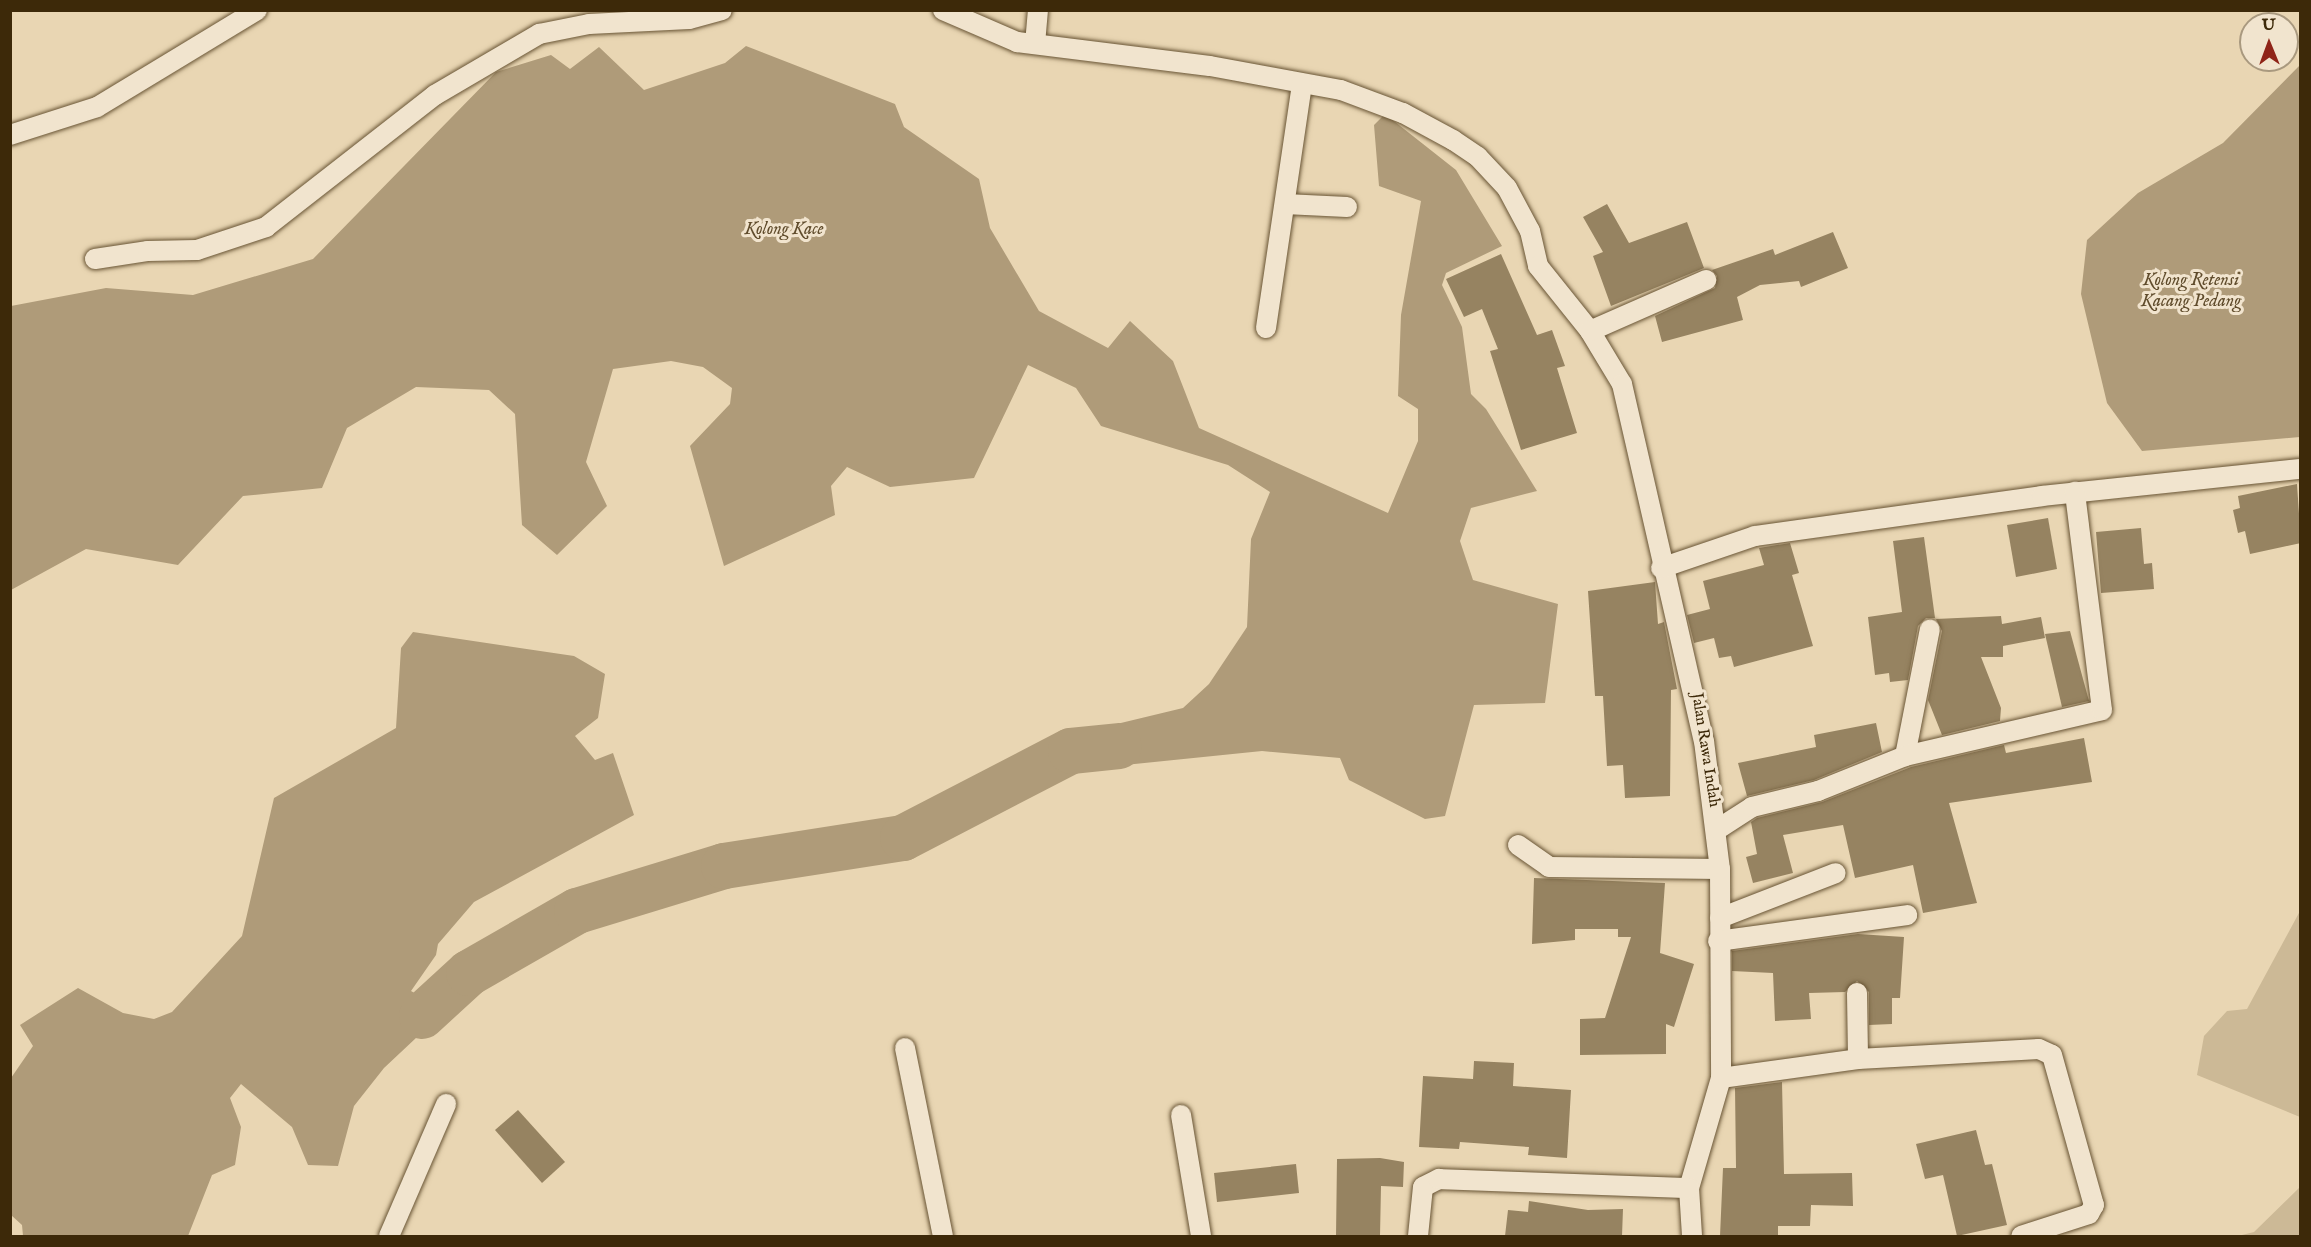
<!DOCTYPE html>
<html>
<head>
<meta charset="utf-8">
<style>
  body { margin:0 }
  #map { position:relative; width:2311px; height:1247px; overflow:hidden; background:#e9d6b3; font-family:"IM FELL English",serif }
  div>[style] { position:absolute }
  .green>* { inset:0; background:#ccb996 }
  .water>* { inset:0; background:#af9b79 }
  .river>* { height:46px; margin:-23px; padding:0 23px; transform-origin:23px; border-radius:23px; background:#af9b79 }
  .building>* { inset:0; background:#968361 }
  .roads { filter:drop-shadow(0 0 2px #685434) drop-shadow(0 0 2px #685434) }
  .street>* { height:20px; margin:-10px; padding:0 10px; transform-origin:10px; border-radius:10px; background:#f1e4ce }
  span { translate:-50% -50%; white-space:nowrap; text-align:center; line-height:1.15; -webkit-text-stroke:6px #f1e4ce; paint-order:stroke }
  .street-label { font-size:16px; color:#3d2909 }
  .water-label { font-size:18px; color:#5f4b2b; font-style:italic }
  .frame { position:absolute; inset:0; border:12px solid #3d2909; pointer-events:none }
  .north { position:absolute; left:2239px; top:12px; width:60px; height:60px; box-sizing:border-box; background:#f1e4ce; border:2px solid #a9997f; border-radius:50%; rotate:359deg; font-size:16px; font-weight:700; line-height:24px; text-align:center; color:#3d2909 }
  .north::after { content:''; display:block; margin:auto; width:21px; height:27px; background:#8f2418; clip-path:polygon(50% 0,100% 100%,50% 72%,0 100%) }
</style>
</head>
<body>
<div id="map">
  <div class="green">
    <i style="clip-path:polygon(2300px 911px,2300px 1117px,2197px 1075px,2204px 1036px,2227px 1011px,2247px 1009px)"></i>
    <i style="clip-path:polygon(2300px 1187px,2300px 1236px,2238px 1236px,2254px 1232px)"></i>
  </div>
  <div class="water">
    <i style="clip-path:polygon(746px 46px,895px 104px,904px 127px,979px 179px,990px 228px,1039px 311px,1108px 348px,1130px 321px,1173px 361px,1199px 428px,1388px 513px,1418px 441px,1418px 409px,1398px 396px,1401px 315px,1421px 201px,1379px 186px,1374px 125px,1385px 114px,1456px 170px,1502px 246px,1446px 273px,1442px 285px,1462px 327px,1471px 394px,1486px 409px,1537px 491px,1471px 508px,1460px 541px,1473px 580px,1558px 604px,1545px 703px,1474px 705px,1445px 816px,1425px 819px,1349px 780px,1340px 758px,1262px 751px,1066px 771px,1042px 742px,1183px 708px,1209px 684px,1247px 627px,1251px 539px,1270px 492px,1228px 465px,1101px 426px,1076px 388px,1028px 365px,974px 478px,890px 487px,847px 467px,831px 486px,835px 515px,724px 566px,690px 446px,730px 404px,732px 388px,703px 367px,671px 361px,613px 369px,586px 462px,607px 506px,557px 555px,522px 525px,515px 414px,489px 390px,416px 387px,347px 428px,322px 488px,243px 496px,178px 565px,86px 549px,11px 590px,11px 306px,106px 288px,193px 295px,313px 259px,496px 72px,551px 55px,570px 69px,599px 47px,644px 90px,725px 63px)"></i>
    <i style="clip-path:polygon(2300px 65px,2300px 437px,2142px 451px,2107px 403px,2081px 294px,2087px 240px,2138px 193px,2223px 143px)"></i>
    <i style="clip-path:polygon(413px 632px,574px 656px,605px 674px,598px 718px,575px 736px,595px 760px,613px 753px,634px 815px,474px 902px,438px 944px,436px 955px,411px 991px,423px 998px,452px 965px,480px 978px,384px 1068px,354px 1106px,338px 1166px,308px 1165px,292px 1127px,241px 1084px,230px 1098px,241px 1127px,235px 1165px,212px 1175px,188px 1236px,23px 1236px,22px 1225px,11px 1215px,11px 1078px,33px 1046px,20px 1025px,78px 988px,123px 1013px,154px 1019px,172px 1012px,242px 936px,274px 798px,396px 728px,401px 648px)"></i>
  </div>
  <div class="river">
    <i style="left:422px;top:1016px;width:64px;rotate:-42.5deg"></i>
    <i style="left:469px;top:973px;width:125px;rotate:-29.9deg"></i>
    <i style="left:577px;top:911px;width:154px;rotate:-17deg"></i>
    <i style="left:724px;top:866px;width:181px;rotate:-8.9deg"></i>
    <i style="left:903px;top:838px;width:189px;rotate:-27.4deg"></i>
    <i style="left:1071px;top:751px;width:48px;rotate:-5.9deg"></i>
  </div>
  <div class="building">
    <i style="clip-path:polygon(1607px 204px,1629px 243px,1687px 222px,1704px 268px,1611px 306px,1593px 256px,1603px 252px,1583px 217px)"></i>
    <i style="clip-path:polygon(1833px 232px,1848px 268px,1801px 287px,1799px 281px,1760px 285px,1737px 297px,1743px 320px,1662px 342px,1655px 316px,1715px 288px,1717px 276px,1712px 270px,1773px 249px,1775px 255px)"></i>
    <i style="clip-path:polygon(1501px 254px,1537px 335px,1552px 330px,1565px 366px,1557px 368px,1577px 433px,1521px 450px,1490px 351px,1498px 349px,1482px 309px,1464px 317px,1446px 279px)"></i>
    <i style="clip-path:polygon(2297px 484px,2301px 543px,2250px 554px,2245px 531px,2238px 533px,2233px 510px,2240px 508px,2238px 496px)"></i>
    <i style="clip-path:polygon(2048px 518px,2057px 569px,2016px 577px,2007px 525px)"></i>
    <i style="clip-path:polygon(2141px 528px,2144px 564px,2152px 563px,2154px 589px,2101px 593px,2096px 532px)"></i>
    <i style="clip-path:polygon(1924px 537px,1935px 618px,1926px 618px,1918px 626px,1908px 680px,1890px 682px,1889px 673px,1875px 675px,1868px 617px,1902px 612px,1893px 541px)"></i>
    <i style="clip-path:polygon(1790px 543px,1799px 573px,1792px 575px,1813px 646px,1734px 667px,1731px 656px,1719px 658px,1714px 638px,1694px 643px,1687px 615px,1710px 609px,1703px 581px,1764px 565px,1759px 548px)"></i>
    <i style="clip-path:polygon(1655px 582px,1658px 624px,1664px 622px,1677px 689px,1671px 690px,1670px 796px,1625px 798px,1623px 765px,1607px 766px,1603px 696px,1595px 696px,1588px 591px)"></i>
    <i style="clip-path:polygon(2001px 616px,2002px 624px,2041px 617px,2045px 638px,2003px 646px,2003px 657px,1981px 657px,2001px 708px,2000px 721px,1942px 735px,1928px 700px,1942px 631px,1936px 619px)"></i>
    <i style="clip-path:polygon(2070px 631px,2089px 701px,2062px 707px,2045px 634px)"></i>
    <i style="clip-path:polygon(1876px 723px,1882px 752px,1814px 780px,1747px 796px,1738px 763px,1816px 747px,1814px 735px)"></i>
    <i style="clip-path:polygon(2084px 738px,2092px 782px,1949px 803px,1977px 903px,1923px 913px,1913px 865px,1855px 878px,1843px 825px,1783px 835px,1793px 873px,1753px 883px,1746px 857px,1757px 854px,1751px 822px,1757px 818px,1822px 802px,1911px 767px,2004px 745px,2006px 753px)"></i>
    <i style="clip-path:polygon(1534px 878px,1665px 883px,1660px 953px,1694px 964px,1674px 1027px,1666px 1024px,1666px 1054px,1580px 1055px,1580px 1019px,1605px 1018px,1631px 937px,1618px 937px,1618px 929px,1575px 929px,1575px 940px,1532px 944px)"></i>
    <i style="clip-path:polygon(1858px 934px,1904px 937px,1900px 998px,1892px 998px,1892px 1024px,1869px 1025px,1869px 992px,1857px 981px,1845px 992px,1809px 993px,1811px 1019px,1775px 1021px,1773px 973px,1732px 971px,1732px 951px)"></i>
    <i style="clip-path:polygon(1474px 1061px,1514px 1063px,1513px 1086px,1571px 1090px,1567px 1158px,1528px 1155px,1529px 1147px,1460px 1142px,1459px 1149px,1419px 1147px,1423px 1076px,1473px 1079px)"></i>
    <i style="clip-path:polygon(1782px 1082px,1784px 1174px,1852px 1173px,1853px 1206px,1811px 1205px,1810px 1226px,1778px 1226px,1778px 1236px,1720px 1236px,1723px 1168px,1736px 1168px,1735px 1088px)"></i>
    <i style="clip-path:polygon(518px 1110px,565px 1162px,542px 1183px,495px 1130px)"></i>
    <i style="clip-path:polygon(1976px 1130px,1985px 1165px,1992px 1164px,2007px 1225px,1957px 1236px,1943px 1175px,1925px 1179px,1916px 1144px)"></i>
    <i style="clip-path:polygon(1380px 1158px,1404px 1162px,1403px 1187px,1381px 1186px,1380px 1236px,1336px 1236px,1337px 1159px)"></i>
    <i style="clip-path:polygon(1296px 1164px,1299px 1193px,1217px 1202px,1214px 1173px)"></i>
    <i style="clip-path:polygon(1529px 1201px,1588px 1210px,1623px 1209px,1622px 1236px,1505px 1236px,1508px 1210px,1528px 1212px)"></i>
  </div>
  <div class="roads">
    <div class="street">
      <i style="left:943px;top:10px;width:81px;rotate:23.4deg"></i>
      <i style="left:1017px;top:42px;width:194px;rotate:7.1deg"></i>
      <i style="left:1210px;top:66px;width:133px;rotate:10.4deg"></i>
      <i style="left:1341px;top:90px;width:66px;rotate:20.4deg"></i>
      <i style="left:1403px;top:113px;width:57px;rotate:28.4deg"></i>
      <i style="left:1453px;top:140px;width:30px;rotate:34deg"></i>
      <i style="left:1478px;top:157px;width:42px;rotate:46.9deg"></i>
      <i style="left:1507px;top:188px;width:49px;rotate:61.9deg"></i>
      <i style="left:1530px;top:231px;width:36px;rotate:77deg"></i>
      <i style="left:1538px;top:266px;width:83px;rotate:51.3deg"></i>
      <i style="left:1590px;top:331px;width:62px;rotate:58.9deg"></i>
      <i style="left:1622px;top:384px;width:366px;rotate:77.1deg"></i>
      <i style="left:1704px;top:741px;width:129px;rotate:82.9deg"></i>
      <i style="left:1720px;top:869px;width:209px;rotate:89.7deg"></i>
      <i style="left:1721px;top:1078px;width:115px;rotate:106.2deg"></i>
      <i style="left:1689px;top:1188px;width:48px;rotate:86.4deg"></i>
      <i style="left:1035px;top:44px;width:34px;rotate:-85deg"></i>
      <i style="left:10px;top:135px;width:91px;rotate:-17.8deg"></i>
      <i style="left:97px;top:107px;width:187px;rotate:-31.2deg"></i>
      <i style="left:1285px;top:204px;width:62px;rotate:2.8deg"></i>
      <i style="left:95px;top:259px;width:54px;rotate:-8.6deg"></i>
      <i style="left:148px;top:251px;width:49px;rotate:-1.2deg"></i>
      <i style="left:197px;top:250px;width:73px;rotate:-18.4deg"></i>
      <i style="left:266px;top:227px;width:214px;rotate:-38deg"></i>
      <i style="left:435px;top:95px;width:121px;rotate:-30.4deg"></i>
      <i style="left:539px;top:34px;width:51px;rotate:-11.3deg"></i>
      <i style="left:589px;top:24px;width:100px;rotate:-2.9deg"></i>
      <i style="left:689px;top:19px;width:34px;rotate:-15deg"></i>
      <i style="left:1266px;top:328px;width:247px;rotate:-81.6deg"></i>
      <i style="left:1590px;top:331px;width:127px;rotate:-23.7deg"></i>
      <i style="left:1661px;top:568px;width:99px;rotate:-18.8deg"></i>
      <i style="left:1755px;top:536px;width:290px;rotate:-7.9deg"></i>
      <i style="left:2042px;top:496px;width:259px;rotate:-6deg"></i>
      <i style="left:1905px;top:756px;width:129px;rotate:-78.9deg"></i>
      <i style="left:1718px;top:829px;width:40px;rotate:-32.9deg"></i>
      <i style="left:1752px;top:807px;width:68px;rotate:-13.6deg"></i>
      <i style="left:1818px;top:791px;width:94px;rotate:-21.9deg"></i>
      <i style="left:1905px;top:756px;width:202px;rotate:-13.1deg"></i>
      <i style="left:2102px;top:710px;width:220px;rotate:-97.1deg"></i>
      <i style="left:1518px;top:845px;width:38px;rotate:35deg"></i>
      <i style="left:1549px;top:867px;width:171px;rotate:0.7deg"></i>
      <i style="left:1720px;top:918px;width:124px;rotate:-21.2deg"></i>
      <i style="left:1718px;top:941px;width:191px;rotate:-7.8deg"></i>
      <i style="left:1857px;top:993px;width:66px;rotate:89.1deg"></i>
      <i style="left:905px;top:1048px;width:192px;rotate:78.6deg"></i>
      <i style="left:1721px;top:1078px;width:138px;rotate:-7.9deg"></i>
      <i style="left:1858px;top:1059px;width:181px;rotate:-3.2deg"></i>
      <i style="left:2039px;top:1049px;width:14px;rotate:25deg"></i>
      <i style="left:2052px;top:1055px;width:156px;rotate:74.4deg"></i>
      <i style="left:2094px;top:1205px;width:10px;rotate:119deg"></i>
      <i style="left:2089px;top:1214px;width:71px;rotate:162.1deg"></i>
      <i style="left:1181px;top:1115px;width:123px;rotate:80.6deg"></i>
      <i style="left:389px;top:1236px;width:144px;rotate:-66.6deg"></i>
      <i style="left:1418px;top:1236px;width:49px;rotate:-84.2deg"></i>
      <i style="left:1423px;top:1187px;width:18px;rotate:-27deg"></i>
      <i style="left:1439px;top:1179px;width:250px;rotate:2.1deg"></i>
    </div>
  </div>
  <div class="street-label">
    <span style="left:1705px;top:750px;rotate:81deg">Jalan Rawa Indah</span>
  </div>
  <div class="water-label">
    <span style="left:784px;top:230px">Kolong Kace</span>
    <span style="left:2191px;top:292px">Kolong Retensi<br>Kacang Pedang</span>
  </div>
  <div class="frame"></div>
  <div class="north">U</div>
</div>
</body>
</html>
